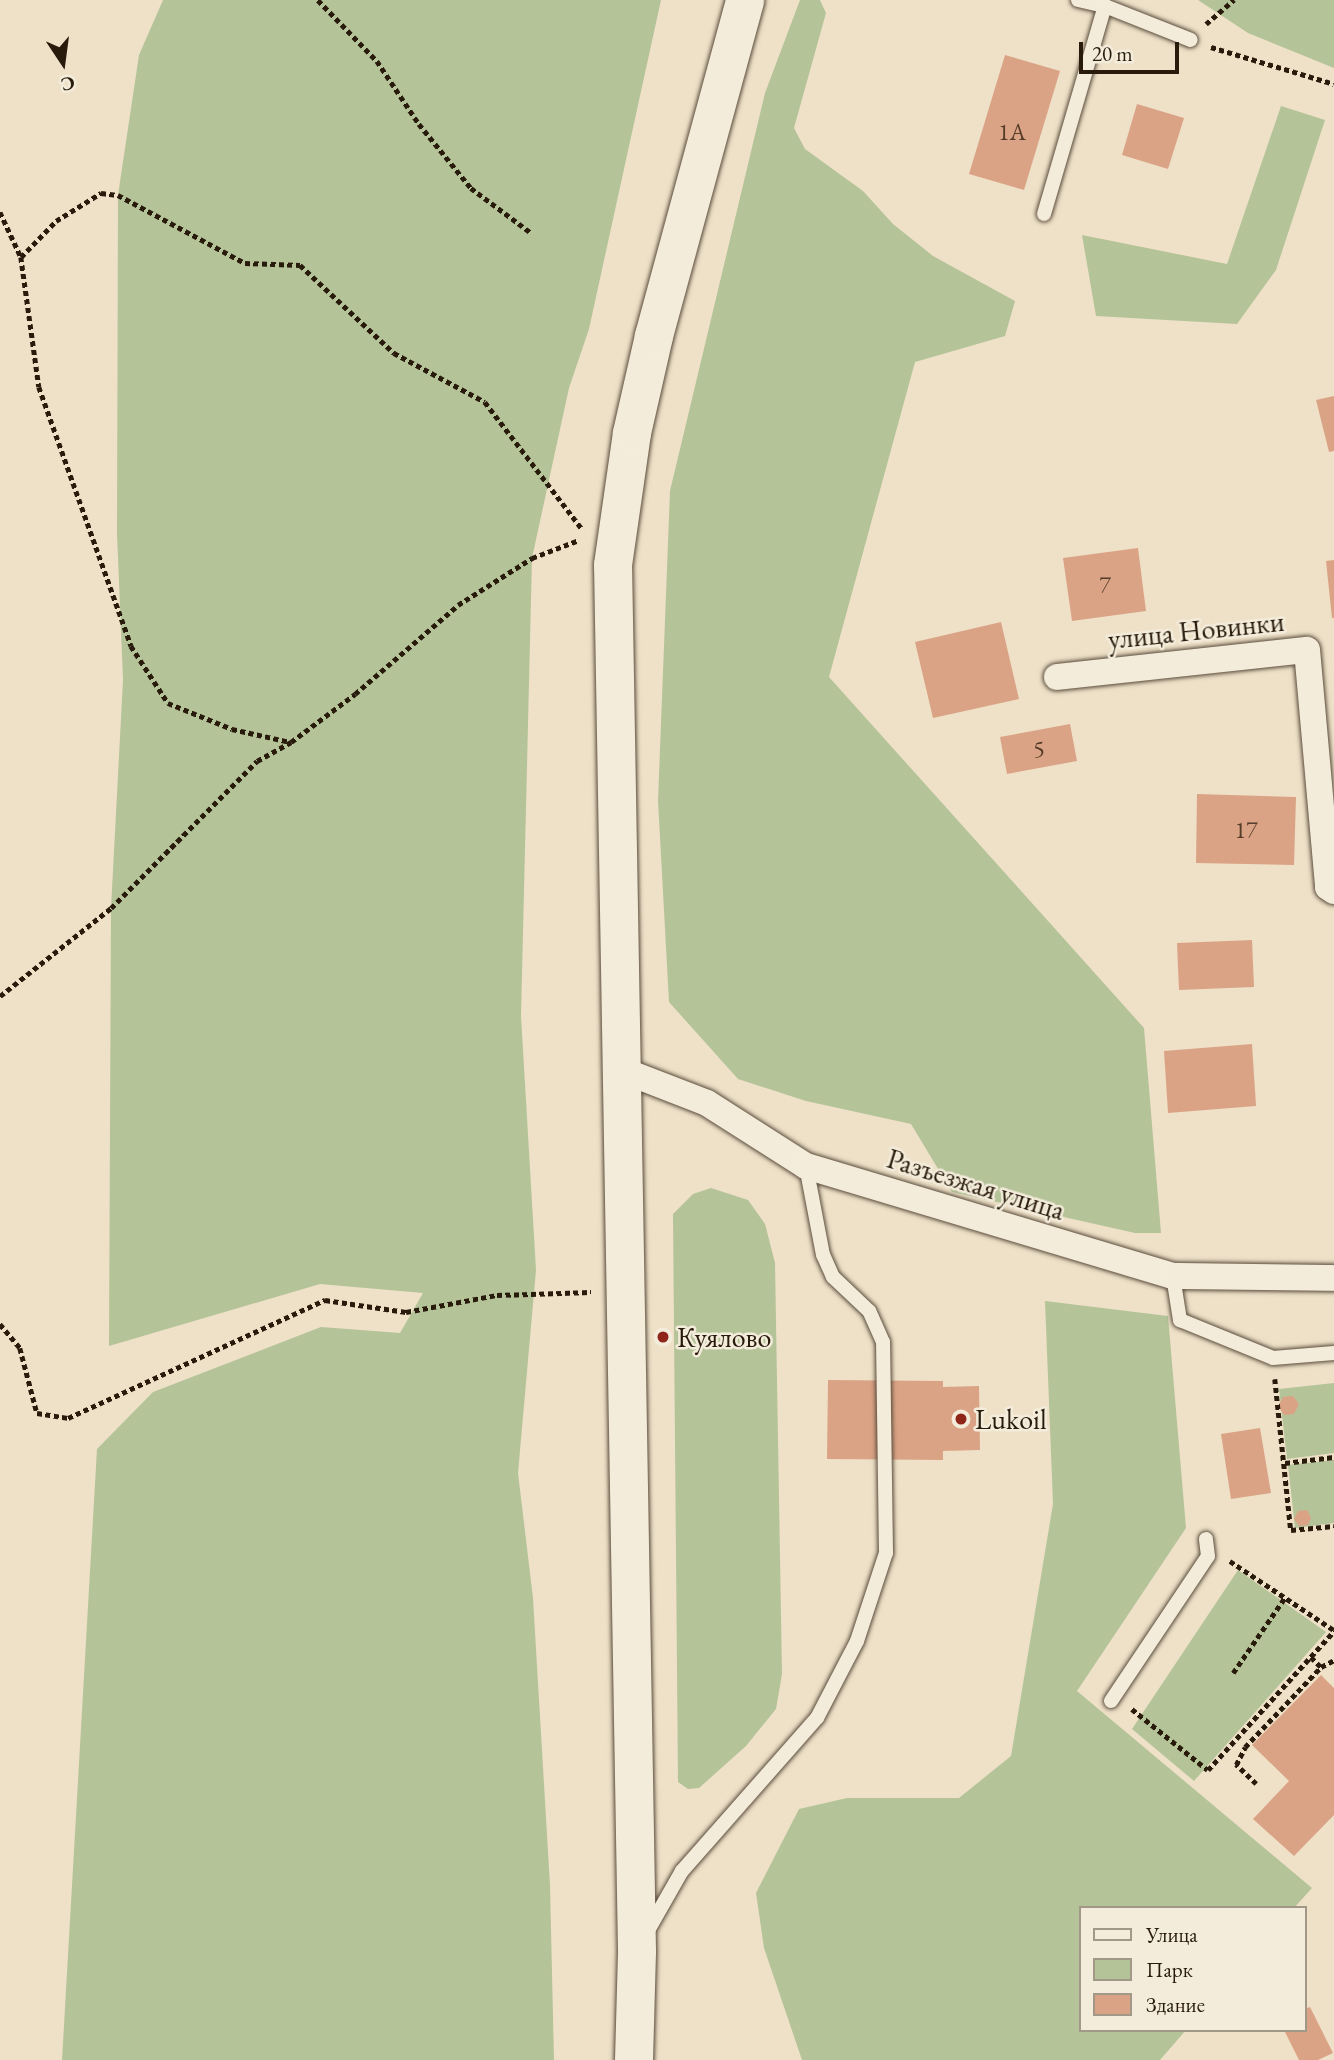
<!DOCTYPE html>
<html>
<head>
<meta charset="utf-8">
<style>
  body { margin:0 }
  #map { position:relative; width:1334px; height:2060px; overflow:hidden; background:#eee1c8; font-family:"EB Garamond",serif }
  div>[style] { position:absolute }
  .green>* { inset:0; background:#b5c399 }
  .building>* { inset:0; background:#dba385 }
  .path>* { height:4.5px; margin-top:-2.25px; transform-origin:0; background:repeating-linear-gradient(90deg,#281b0c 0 5px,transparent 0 8.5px) }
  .roads { filter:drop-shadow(0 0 2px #5a4c3b) drop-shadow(0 0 2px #5a4c3b) }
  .lane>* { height:14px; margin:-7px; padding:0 7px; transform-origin:7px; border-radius:7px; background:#f4ecdb }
  .street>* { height:26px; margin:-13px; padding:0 13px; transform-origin:13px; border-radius:13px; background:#f4ecdb }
  .secondary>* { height:38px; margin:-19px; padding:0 19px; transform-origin:19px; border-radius:19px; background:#f4ecdb }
  .dots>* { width:19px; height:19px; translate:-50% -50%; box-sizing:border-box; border:4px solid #f4ecdb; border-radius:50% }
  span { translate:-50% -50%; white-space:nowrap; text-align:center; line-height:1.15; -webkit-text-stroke:5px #f4ecdb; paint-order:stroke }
  .number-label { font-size:24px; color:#553d2a }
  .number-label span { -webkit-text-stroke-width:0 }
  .street-label { font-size:28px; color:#281b0c }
  .poi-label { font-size:28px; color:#281b0c }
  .left { translate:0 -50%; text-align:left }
  .legend { position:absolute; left:1079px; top:1906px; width:228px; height:126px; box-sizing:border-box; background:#f4ecdb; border:2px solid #a29888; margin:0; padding:9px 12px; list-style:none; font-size:21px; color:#281b0c }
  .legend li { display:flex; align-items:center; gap:14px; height:35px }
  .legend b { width:35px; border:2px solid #a29888 }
  .north { position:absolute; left:28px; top:28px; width:70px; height:70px; -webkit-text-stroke:5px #f4ecdb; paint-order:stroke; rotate:167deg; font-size:19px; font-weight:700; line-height:28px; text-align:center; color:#281b0c }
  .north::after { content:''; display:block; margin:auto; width:24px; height:32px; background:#281b0c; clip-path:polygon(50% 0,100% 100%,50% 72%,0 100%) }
  .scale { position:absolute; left:1079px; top:42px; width:100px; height:32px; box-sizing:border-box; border:4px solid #281b0c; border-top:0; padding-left:9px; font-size:21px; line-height:24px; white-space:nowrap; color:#281b0c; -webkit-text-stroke:5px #f4ecdb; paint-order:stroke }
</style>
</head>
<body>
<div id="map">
  <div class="green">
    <i style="clip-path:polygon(163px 0,661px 0,589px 329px,569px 388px,532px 558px,521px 1016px,536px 1270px,518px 1473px,533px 1598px,550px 1885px,554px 2060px,62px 2060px,97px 1449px,153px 1392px,321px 1327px,400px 1333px,423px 1293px,320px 1284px,109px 1346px,111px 908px,123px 680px,117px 533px,118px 195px,139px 55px)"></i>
    <i style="clip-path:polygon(800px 0,820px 0,826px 13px,794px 128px,805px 149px,863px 191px,893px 224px,933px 256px,1015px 301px,1005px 336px,915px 362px,829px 677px,1144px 1028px,1161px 1233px,1135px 1233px,952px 1192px,911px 1124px,806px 1101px,738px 1079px,669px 1002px,658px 801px,670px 491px,765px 93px)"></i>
    <i style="clip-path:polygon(1198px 0,1334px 0,1334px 68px,1248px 33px)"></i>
    <i style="clip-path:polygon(1281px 106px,1325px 120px,1276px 270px,1237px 324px,1096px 316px,1082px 235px,1227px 264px)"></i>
    <i style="clip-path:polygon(711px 1188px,748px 1200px,765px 1224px,775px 1263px,782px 1674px,776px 1709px,746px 1746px,699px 1788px,688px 1789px,678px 1782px,673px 1214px,693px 1194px)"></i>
    <i style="clip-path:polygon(1045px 1301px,1168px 1316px,1186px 1528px,1077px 1691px,1312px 1888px,1294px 1908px,1080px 1908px,1080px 2030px,1186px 2030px,1160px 2060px,802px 2060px,764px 1948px,756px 1893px,799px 1809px,847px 1798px,959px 1798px,1011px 1756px,1053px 1504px)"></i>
    <i style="clip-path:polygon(1334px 1383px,1334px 1453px,1287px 1459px,1279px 1389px)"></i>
    <i style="clip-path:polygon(1334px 1460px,1334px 1523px,1295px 1528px,1288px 1465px)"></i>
    <i style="clip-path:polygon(1238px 1570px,1326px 1632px,1194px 1781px,1132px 1729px)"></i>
  </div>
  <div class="building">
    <i style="clip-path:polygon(1005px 55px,1060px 71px,1024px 190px,969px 174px)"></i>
    <i style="clip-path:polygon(1137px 104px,1184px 118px,1168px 169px,1122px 155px)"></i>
    <i style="clip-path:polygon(1334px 396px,1334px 451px,1329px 452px,1316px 400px)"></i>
    <i style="clip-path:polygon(1138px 548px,1146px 611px,1072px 621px,1063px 558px)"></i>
    <i style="clip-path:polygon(1334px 560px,1334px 618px,1332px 618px,1326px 561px)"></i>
    <i style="clip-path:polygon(1001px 622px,1019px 699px,933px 718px,915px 642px)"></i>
    <i style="clip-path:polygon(1070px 724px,1077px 761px,1007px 774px,1000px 737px)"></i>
    <i style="clip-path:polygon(1197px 794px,1296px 797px,1294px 865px,1196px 863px)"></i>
    <i style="clip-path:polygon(1252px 940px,1254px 987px,1179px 990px,1177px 943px)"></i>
    <i style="clip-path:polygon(1252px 1044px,1256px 1106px,1168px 1113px,1164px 1051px)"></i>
    <i style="clip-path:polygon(828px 1380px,943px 1381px,943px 1387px,979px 1386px,980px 1450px,943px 1451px,943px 1460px,827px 1459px)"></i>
    <i style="clip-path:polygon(1293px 1396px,1299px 1404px,1294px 1414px,1284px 1415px,1278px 1406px,1283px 1397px)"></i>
    <i style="clip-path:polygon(1260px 1428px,1271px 1493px,1231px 1499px,1221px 1434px)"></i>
    <i style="clip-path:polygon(1307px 1510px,1311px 1518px,1308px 1525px,1299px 1526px,1294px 1519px,1298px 1511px)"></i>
    <i style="clip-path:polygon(1321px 1675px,1334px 1688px,1334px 1815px,1294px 1856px,1253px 1819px,1289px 1781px,1252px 1745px)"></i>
    <i style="clip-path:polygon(1310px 2007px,1333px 2053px,1318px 2060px,1299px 2060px,1284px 2030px,1304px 2030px,1304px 2009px)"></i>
  </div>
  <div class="path">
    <i style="left:318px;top:0;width:85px;rotate:46deg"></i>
    <i style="left:377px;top:61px;width:76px;rotate:56.3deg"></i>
    <i style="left:419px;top:124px;width:82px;rotate:50.9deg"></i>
    <i style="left:471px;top:188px;width:74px;rotate:36.7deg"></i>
    <i style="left:1206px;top:24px;width:37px;rotate:-41deg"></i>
    <i style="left:1211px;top:47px;width:128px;rotate:16.7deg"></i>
    <i style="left:0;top:212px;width:50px;rotate:65deg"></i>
    <i style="left:21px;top:257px;width:131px;rotate:82.1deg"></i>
    <i style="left:39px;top:387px;width:275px;rotate:70.4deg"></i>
    <i style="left:131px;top:646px;width:68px;rotate:57deg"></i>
    <i style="left:168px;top:703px;width:69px;rotate:22.1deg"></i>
    <i style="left:232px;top:729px;width:59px;rotate:12.6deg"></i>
    <i style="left:21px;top:257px;width:50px;rotate:-45.8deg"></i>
    <i style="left:56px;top:221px;width:53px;rotate:-31.9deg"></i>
    <i style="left:101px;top:193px;width:17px;rotate:7deg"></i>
    <i style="left:118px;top:195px;width:144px;rotate:28.2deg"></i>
    <i style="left:245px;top:263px;width:55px;rotate:2.1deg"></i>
    <i style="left:300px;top:265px;width:129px;rotate:43.1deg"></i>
    <i style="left:394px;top:353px;width:103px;rotate:28.3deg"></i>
    <i style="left:485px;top:402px;width:161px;rotate:52.6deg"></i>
    <i style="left:0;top:996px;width:142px;rotate:-38.4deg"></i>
    <i style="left:111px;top:908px;width:207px;rotate:-45.2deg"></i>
    <i style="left:257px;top:761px;width:39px;rotate:-29deg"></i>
    <i style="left:291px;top:742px;width:80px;rotate:-36.9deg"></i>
    <i style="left:355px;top:694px;width:136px;rotate:-40.8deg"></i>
    <i style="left:458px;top:605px;width:88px;rotate:-32.4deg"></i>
    <i style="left:532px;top:558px;width:50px;rotate:-21deg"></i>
    <i style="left:0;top:1324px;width:31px;rotate:50deg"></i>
    <i style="left:20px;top:1348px;width:67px;rotate:75.3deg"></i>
    <i style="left:37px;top:1413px;width:31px;rotate:9deg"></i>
    <i style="left:68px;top:1418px;width:283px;rotate:-24.7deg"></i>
    <i style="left:325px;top:1300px;width:82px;rotate:8.4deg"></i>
    <i style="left:406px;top:1312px;width:93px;rotate:-10.6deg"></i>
    <i style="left:497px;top:1295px;width:94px;rotate:-1.8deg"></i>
    <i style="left:1275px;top:1379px;width:152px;rotate:84deg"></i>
    <i style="left:1291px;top:1530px;width:43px;rotate:-5.3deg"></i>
    <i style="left:1285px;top:1463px;width:49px;rotate:-7deg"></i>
    <i style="left:1230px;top:1561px;width:125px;rotate:33.6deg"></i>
    <i style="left:1311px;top:1657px;width:14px;rotate:45deg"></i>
    <i style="left:1233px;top:1673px;width:93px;rotate:-55.5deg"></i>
    <i style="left:1132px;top:1709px;width:97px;rotate:38.8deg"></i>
    <i style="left:1208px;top:1770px;width:188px;rotate:-47.8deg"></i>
    <i style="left:1256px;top:1784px;width:28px;rotate:-136deg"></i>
    <i style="left:1236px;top:1765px;width:20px;rotate:-63deg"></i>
    <i style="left:1245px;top:1747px;width:110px;rotate:-46.5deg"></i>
    <i style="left:1321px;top:1667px;width:15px;rotate:-28deg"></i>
  </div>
  <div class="roads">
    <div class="lane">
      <i style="left:1078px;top:0;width:28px;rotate:13deg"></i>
      <i style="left:1105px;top:6px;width:92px;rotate:21.6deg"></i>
      <i style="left:1044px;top:214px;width:217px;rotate:-73.7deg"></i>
      <i style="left:1173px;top:1276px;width:45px;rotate:81deg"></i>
      <i style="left:1180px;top:1320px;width:100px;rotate:22.2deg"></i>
      <i style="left:1273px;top:1358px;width:61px;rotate:-4.7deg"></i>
      <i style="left:1111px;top:1701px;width:174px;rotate:-56.2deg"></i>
      <i style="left:1208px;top:1556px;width:17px;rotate:-97deg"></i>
      <i style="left:646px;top:1934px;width:73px;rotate:-60.3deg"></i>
      <i style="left:682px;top:1871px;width:204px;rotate:-48.6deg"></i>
      <i style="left:817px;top:1718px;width:87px;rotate:-62.5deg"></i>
      <i style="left:857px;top:1641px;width:93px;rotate:-71.8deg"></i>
      <i style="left:886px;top:1553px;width:211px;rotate:-90.8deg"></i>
      <i style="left:883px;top:1342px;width:34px;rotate:-114deg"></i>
      <i style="left:869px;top:1311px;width:50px;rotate:-136.6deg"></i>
      <i style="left:833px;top:1277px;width:24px;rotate:-114deg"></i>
      <i style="left:823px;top:1255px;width:91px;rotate:-100.8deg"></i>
    </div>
    <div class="street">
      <i style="left:1057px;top:677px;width:251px;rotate:-6.2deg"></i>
      <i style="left:1307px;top:650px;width:238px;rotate:84.9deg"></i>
      <i style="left:1328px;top:887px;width:7px;rotate:34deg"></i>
      <i style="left:622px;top:1070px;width:91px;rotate:21.2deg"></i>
      <i style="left:707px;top:1103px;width:117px;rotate:32.5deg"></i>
      <i style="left:806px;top:1166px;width:383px;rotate:16.7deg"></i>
      <i style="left:1173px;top:1276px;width:161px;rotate:0.7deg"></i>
    </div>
    <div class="secondary">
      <i style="left:634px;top:2060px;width:109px;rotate:-88.4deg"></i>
      <i style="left:637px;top:1951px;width:1386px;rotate:-90.99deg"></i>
      <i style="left:613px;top:565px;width:133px;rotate:-81.8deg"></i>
      <i style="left:632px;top:433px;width:99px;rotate:-77.2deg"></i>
      <i style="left:654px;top:336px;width:348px;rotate:-74.8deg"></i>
    </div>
  </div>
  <div class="dots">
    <i style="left:663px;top:1337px;background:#8f2418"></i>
    <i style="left:961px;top:1419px;background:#8f2418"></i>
  </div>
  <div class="number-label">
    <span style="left:1012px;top:132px">1А</span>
    <span style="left:1105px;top:585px">7</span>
    <span style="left:1039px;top:749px">5</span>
    <span style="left:1246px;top:830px">17</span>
  </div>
  <div class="street-label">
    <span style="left:1196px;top:630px;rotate:-6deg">улица Новинки</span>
    <span style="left:976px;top:1184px;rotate:17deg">Разъезжая улица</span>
  </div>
  <div class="poi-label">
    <span class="left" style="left:677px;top:1337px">Куялово</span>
    <span class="left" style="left:975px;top:1419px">Lukoil</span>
  </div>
  <ul class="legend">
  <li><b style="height:9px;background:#f4ecdb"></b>Улица</li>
  <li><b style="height:19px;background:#b5c399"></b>Парк</li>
  <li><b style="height:19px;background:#dba385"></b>Здание</li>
  </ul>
  <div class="north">С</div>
  <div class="scale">20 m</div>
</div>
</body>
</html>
